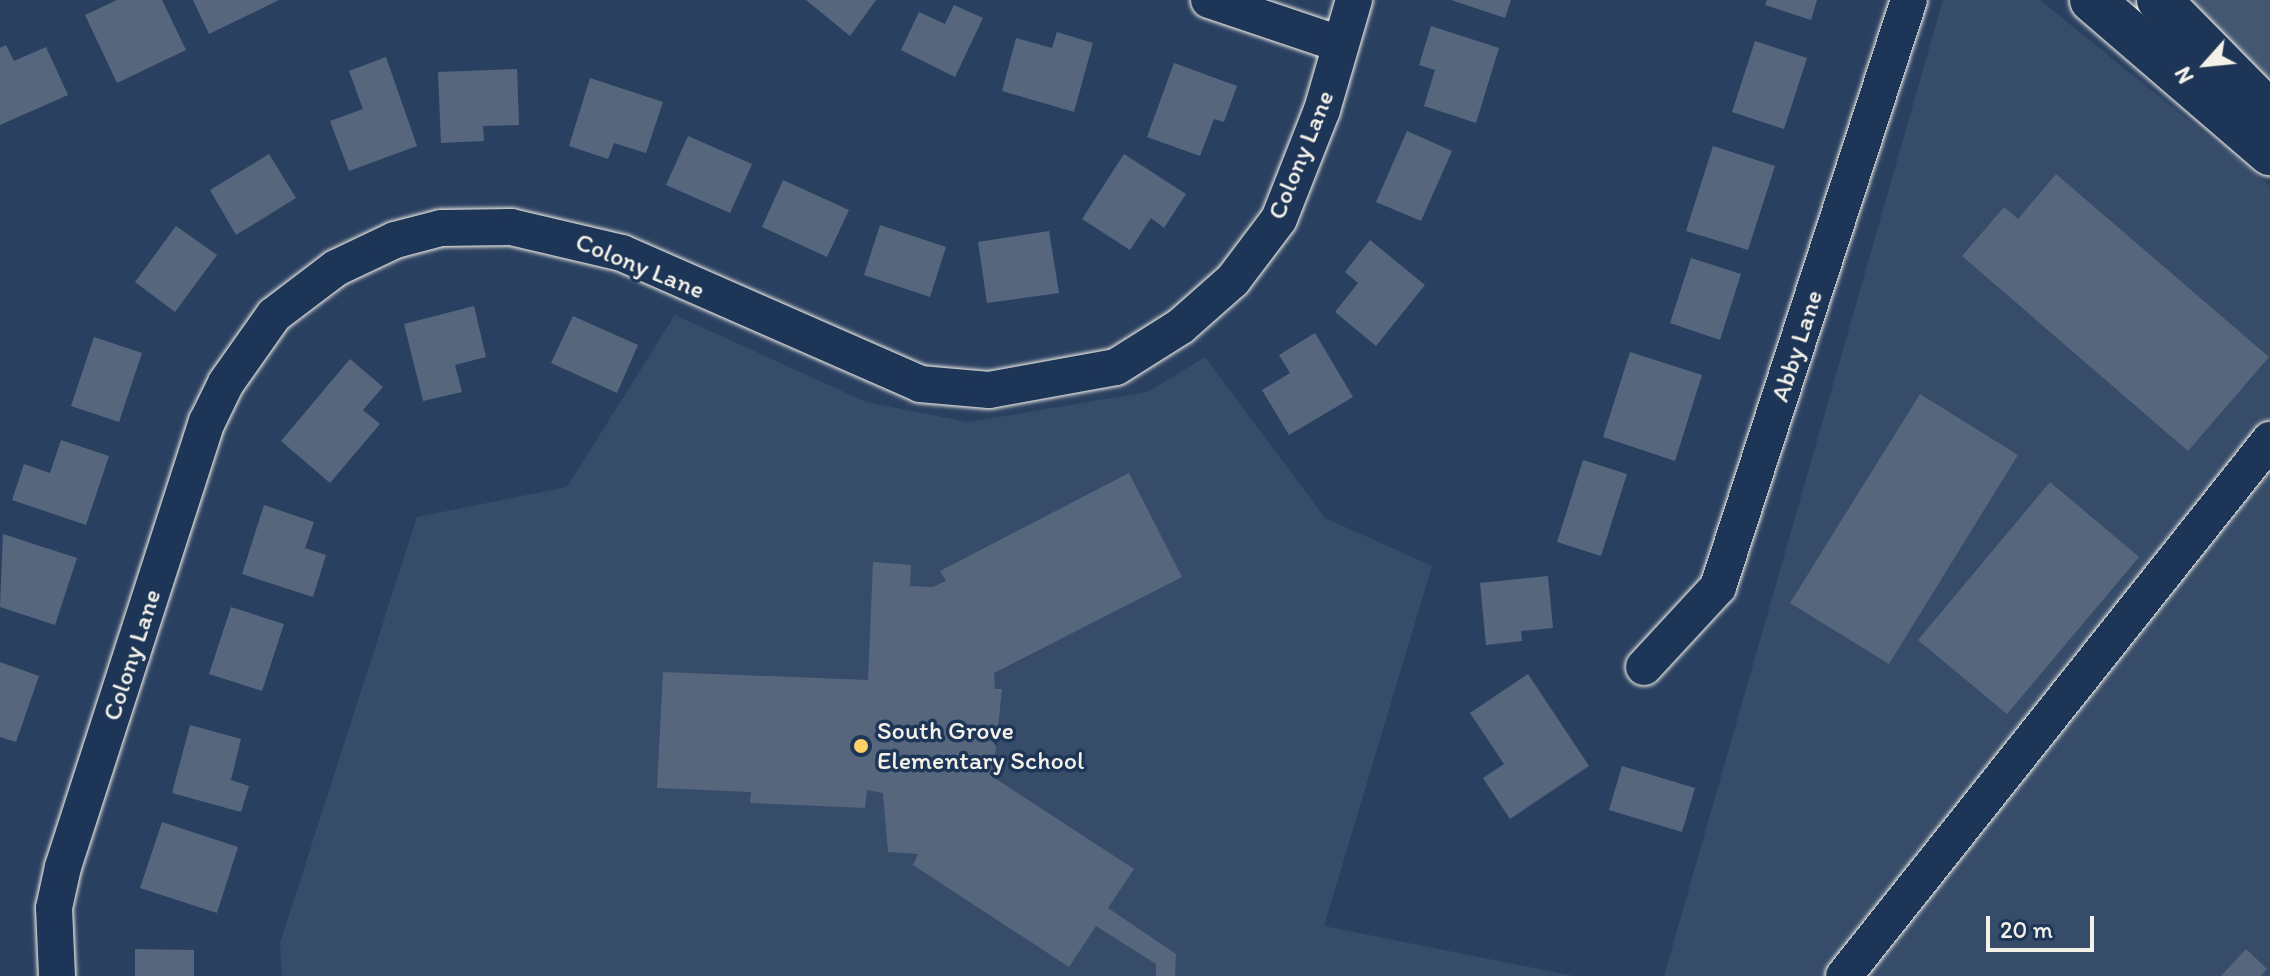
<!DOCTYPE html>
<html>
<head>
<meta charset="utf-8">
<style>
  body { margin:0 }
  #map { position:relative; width:2270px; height:976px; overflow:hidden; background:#2a4060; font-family:Itim,sans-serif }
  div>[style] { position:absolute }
  .built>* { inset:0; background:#374c69 }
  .green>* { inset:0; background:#445771 }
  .building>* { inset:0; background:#56677d }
  .roads { filter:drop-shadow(0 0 2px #f4f1e8) drop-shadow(0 0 2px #f4f1e8) }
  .minor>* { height:36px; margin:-18px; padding:0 18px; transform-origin:18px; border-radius:18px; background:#1d3557 }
  .major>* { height:44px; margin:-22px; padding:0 22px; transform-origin:22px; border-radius:22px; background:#1d3557 }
  .highway>* { height:44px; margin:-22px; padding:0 22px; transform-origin:22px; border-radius:22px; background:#1d3557 }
  .dots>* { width:22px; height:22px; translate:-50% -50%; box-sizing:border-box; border:4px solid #1d3557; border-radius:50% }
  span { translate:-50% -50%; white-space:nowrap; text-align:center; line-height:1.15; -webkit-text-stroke:7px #1d3557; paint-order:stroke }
  .street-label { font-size:26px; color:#f4f1e8 }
  .poi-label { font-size:26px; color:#f4f1e8 }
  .left { translate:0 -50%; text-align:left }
  .north { position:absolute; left:2166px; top:24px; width:80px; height:80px; -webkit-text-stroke:6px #1d3557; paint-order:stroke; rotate:243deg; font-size:22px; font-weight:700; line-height:32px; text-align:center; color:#f4f1e8 }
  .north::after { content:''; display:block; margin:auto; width:28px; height:36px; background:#f4f1e8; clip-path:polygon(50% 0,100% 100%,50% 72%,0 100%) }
  .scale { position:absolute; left:1986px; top:916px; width:108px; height:36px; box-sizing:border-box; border:4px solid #f4f1e8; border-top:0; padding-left:10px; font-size:24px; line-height:28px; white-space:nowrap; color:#f4f1e8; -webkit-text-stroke:6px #1d3557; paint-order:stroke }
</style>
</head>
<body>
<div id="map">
  <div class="built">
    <i style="clip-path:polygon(1943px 0,2040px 0,2270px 186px,2270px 976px,1664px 976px)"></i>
    <i style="clip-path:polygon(675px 315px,866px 402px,968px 422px,1148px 392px,1205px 357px,1325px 518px,1432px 566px,1324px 926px,1574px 976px,282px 976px,280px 943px,417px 517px,567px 487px)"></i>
  </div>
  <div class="green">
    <i style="clip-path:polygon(2180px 0,2270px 0,2270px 91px)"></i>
  </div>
  <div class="building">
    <i style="clip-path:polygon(117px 0,162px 0,186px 50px,117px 83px,85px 15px)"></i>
    <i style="clip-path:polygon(193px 0,279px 0,209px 34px)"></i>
    <i style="clip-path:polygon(806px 0,876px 0,850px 36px)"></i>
    <i style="clip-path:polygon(1451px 0,1511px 0,1505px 18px)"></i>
    <i style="clip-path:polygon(1767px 0,1817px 0,1811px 20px,1765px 5px)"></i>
    <i style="clip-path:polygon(954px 5px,983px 18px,955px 77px,901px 50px,919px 12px,945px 24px)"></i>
    <i style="clip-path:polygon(1431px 26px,1499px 48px,1476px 123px,1424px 106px,1435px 70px,1419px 65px)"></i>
    <i style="clip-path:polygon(1057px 32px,1093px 43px,1074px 112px,1002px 91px,1016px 38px,1052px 48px)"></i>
    <i style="clip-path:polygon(1755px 41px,1807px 58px,1784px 129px,1732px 112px)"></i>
    <i style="clip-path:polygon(6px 45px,14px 61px,46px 47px,68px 95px,0 125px,0 48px)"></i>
    <i style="clip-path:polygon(386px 57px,417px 146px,349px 171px,330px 121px,363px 109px,349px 71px)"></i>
    <i style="clip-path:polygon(1174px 63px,1237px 86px,1224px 122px,1214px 119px,1200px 156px,1147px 137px)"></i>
    <i style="clip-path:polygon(517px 69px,519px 125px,483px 126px,484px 141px,441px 143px,438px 72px)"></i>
    <i style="clip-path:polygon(590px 78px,663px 102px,646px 153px,614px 143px,608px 159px,569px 146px)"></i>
    <i style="clip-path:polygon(1407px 131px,1452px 151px,1421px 221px,1376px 202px)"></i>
    <i style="clip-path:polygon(688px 136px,752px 164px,730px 213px,666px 185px)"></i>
    <i style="clip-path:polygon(1713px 146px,1775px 166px,1748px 250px,1686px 231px)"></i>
    <i style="clip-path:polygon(269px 154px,296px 198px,236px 235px,210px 190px)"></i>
    <i style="clip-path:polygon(1124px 154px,1186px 194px,1164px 228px,1151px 218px,1130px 250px,1082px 219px)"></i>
    <i style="clip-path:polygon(2056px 174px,2269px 357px,2188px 451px,1962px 256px,2004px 207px,2018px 219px)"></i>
    <i style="clip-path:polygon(783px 180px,849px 210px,827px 257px,762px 227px)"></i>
    <i style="clip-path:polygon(880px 225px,946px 247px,930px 297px,864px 275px)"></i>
    <i style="clip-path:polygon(176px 226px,217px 255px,175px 312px,135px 282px)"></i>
    <i style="clip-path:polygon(1049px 231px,1059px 293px,987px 303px,978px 242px)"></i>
    <i style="clip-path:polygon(1370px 240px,1425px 285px,1376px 346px,1335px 312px,1358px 283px,1345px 272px)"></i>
    <i style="clip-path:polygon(1691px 258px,1741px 274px,1720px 340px,1670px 323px)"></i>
    <i style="clip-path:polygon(474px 306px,486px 357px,455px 365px,462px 392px,423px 401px,404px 324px)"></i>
    <i style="clip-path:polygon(573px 316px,638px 345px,617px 393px,551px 363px)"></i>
    <i style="clip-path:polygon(1315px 333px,1353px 397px,1289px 435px,1262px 390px,1290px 373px,1279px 355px)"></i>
    <i style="clip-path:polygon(94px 337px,142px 353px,119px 422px,71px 406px)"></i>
    <i style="clip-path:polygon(1630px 352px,1702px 375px,1675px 461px,1603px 437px)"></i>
    <i style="clip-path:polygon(350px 359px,383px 387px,363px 410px,380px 424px,330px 483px,281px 441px)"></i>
    <i style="clip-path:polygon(1920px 394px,2018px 455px,1889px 664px,1790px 603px)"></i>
    <i style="clip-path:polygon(61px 440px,109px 456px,86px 525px,12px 500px,24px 464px,50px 473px)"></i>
    <i style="clip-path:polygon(1583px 460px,1627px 474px,1601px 556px,1557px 542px)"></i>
    <i style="clip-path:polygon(1129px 473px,1182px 577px,994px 673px,995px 689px,1002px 689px,993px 777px,1134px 869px,1108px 908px,1176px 954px,1175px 976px,1156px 976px,1156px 964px,1096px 926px,1069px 967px,913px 865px,918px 854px,888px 852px,883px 793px,867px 790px,865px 808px,750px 803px,751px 792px,657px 788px,663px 672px,868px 680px,873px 562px,911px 565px,910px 586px,933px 587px,946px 581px,940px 571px)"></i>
    <i style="clip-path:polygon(2050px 482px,2139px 557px,2007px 714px,1918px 640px)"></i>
    <i style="clip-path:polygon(264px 505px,314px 522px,305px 548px,326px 555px,313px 597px,242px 574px)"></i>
    <i style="clip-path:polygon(3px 534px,77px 558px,55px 625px,0 607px)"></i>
    <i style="clip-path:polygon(1548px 576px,1553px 628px,1521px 631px,1522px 641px,1486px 645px,1480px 583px)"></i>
    <i style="clip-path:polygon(231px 607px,284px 624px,262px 691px,209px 674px)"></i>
    <i style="clip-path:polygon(0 662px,39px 676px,16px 742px,0 737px)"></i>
    <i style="clip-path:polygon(1528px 674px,1589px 766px,1510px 819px,1483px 778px,1504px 764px,1470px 713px)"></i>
    <i style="clip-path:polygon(190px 725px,241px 739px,231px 780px,249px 786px,241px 812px,172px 793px)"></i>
    <i style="clip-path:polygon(1622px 766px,1695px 788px,1682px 832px,1609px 810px)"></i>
    <i style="clip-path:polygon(162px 822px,238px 847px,217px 913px,140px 888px)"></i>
    <i style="clip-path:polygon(135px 949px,194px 950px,194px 976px,135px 976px)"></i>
    <i style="clip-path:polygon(2246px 949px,2267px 969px,2261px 976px,2221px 976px)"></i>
  </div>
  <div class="roads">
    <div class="minor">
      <i style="left:1209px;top:0;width:138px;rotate:18.6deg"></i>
      <i style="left:1644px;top:667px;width:109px;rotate:-47.2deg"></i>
      <i style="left:1718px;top:587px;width:617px;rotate:-71.98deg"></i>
      <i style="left:57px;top:976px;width:68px;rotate:-92.5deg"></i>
      <i style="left:54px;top:908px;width:42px;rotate:-77.6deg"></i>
      <i style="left:63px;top:867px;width:468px;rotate:-72.1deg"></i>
      <i style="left:207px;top:422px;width:43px;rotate:-64deg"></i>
      <i style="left:226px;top:383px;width:83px;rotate:-54.8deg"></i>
      <i style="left:274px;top:315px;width:78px;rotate:-37.2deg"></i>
      <i style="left:336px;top:268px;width:65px;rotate:-25.4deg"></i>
      <i style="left:395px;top:240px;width:48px;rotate:-14.6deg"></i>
      <i style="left:441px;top:228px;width:70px;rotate:-0.8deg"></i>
      <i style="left:511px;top:227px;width:114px;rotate:13.2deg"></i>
      <i style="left:622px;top:253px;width:326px;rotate:23.7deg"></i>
      <i style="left:920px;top:384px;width:69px;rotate:5deg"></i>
      <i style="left:989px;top:390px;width:129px;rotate:-10.3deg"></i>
      <i style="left:1116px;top:367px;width:77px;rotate:-32.2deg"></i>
      <i style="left:1181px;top:326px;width:69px;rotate:-41.5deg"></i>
      <i style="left:1233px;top:280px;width:76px;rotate:-53deg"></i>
      <i style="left:1279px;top:219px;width:117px;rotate:-68.5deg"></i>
      <i style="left:1322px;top:110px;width:115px;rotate:-73.8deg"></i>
      <i style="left:1844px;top:976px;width:685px;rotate:-51.52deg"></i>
    </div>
    <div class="major">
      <i style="left:2092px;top:0;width:235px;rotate:40.7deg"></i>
    </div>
    <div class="highway">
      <i style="left:2159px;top:0;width:158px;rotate:45.5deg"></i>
    </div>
  </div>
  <div class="dots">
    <i style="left:861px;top:746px;background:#ffd166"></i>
  </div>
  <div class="street-label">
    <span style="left:1301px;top:155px;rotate:-68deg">Colony Lane</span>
    <span style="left:640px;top:266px;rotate:22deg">Colony Lane</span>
    <span style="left:1797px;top:346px;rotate:-72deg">Abby Lane</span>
    <span style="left:132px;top:655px;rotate:-72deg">Colony Lane</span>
  </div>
  <div class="poi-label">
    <span class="left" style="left:877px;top:746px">South Grove<br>Elementary School</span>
  </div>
  <div class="north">N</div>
  <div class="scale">20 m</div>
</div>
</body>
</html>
